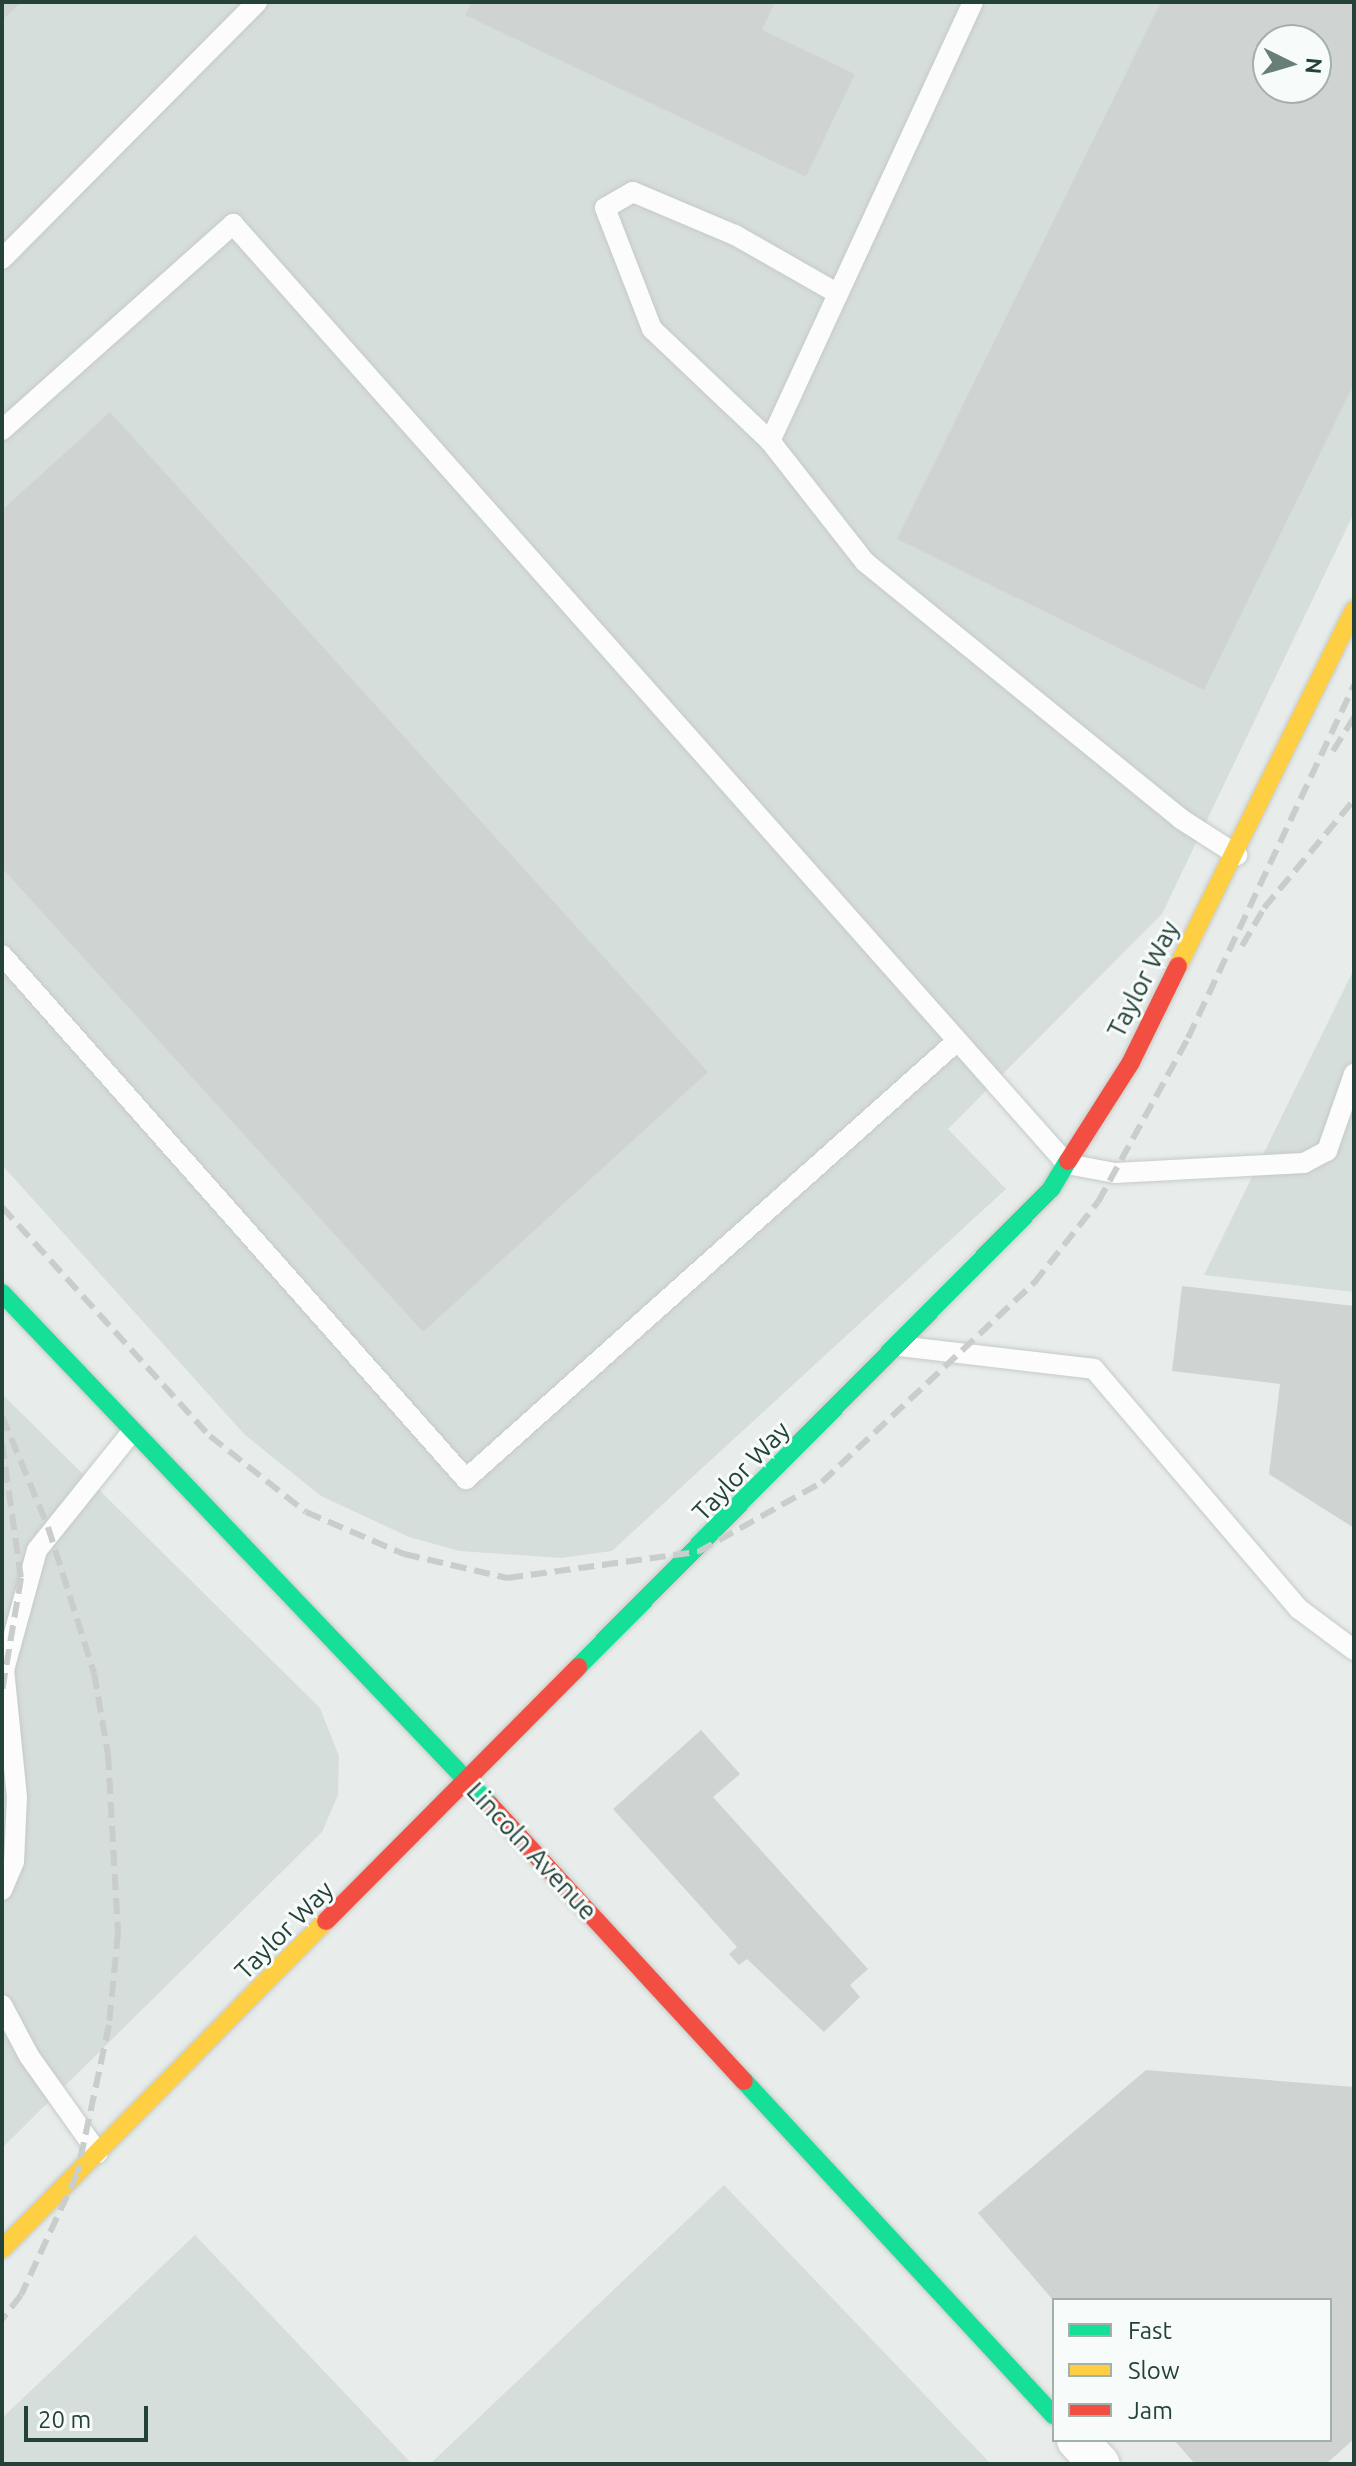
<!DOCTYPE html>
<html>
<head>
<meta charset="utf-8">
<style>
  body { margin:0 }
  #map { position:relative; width:1356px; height:2466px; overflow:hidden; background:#e8edeb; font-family:Ubuntu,sans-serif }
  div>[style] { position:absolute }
  .built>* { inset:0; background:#d6dedb }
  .building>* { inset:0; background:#cfd4d2 }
  .roads { filter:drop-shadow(0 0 2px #c5cac8) drop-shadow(0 0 2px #c5cac8) }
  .lane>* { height:20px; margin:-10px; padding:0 10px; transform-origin:10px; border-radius:10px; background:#fcfcfc }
  .street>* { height:40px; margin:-20px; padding:0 20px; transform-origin:20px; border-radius:20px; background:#fcfcfc }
  .fast>* { height:18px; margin:-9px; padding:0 9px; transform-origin:9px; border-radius:9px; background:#16e098 }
  .slow>* { height:18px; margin:-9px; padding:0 9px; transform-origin:9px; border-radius:9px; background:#ffcf43 }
  .jam>* { height:18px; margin:-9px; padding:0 9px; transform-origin:9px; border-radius:9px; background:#f24e42 }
  .rail>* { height:6px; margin-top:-3px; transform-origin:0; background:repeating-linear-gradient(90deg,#c9cdcc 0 16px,transparent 0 24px) }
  span { translate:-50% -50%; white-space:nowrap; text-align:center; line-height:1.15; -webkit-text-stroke:6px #f7fbf9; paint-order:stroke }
  .street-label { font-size:26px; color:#24423a }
  .frame { position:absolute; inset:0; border:4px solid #24423a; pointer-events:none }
  .legend { position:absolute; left:1052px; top:2298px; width:280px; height:144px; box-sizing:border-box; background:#f7fbf9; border:2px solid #a3b1ad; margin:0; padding:10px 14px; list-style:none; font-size:24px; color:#24423a }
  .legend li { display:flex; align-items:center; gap:16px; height:40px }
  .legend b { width:40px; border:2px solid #a3b1ad }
  .north { position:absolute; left:1252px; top:24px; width:80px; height:80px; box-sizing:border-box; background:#f7fbf9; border:2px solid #a3b1ad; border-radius:50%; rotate:95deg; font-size:22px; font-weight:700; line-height:32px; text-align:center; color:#24423a }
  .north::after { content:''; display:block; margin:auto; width:28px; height:36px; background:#697e78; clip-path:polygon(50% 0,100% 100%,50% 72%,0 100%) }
  .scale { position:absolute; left:24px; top:2406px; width:124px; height:36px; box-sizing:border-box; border:4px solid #24423a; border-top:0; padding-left:10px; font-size:24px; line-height:28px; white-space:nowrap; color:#24423a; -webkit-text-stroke:6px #f7fbf9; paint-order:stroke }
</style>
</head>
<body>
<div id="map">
  <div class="built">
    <i style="clip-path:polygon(evenodd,2px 2px,1354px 2px,1354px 513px,1162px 914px,948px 1129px,1006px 1189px,612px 1551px,561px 1558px,459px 1551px,409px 1537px,321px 1496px,245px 1435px,2px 1165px,2px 2px,1268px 40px,1316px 40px,1316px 88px,1268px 88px,1268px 40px)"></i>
    <i style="clip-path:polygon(1354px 969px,1354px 1292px,1204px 1275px)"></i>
    <i style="clip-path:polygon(2px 1394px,320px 1708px,339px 1756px,338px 1795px,322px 1832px,2px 2148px)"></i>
    <i style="clip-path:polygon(724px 2185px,991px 2464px,430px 2464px)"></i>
    <i style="clip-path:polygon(195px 2235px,412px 2464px,2px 2464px,2px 2418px)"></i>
  </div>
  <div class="building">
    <i style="clip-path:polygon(2px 2px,22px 2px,2px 20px)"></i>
    <i style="clip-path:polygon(472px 2px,775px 2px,762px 30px,855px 74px,806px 177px,465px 15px)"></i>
    <i style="clip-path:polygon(evenodd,1161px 2px,1354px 2px,1354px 384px,1204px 690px,897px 539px,1161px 2px,1268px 40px,1316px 40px,1316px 88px,1268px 88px,1268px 40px)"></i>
    <i style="clip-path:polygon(110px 412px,708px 1072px,423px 1332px,2px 868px,2px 510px)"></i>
    <i style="clip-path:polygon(1182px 1286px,1354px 1306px,1354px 1528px,1269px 1474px,1280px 1384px,1172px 1371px)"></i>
    <i style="clip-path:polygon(701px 1730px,740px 1774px,713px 1797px,868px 1969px,850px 1985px,860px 1997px,824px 2032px,747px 1959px,739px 1965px,729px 1954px,737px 1947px,613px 1809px)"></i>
    <i style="clip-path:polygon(1146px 2070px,1354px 2087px,1354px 2439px,1326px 2464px,1195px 2464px,1174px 2440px,1330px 2440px,1330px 2300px,1053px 2300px,978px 2213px)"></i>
  </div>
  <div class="roads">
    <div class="lane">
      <i style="left:973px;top:2px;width:484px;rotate:114.8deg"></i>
      <i style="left:770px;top:441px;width:154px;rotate:51.9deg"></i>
      <i style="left:865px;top:562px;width:407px;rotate:39.1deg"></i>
      <i style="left:1181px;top:819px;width:67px;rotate:32.7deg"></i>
      <i style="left:2px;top:259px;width:362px;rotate:-45.2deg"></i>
      <i style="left:2px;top:430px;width:310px;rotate:-41.7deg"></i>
      <i style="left:233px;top:224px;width:1257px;rotate:48.42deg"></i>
      <i style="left:1067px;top:1164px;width:49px;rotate:10.6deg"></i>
      <i style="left:1115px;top:1173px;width:189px;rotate:-3deg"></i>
      <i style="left:1304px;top:1163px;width:26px;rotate:-28deg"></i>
      <i style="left:1327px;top:1151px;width:82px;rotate:-70.7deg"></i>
      <i style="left:770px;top:441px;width:163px;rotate:-136.5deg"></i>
      <i style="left:652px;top:329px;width:130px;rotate:-111.2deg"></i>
      <i style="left:605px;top:208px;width:32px;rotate:-30deg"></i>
      <i style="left:633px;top:192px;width:111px;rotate:22.9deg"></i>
      <i style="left:735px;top:235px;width:115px;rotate:29.7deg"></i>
      <i style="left:2px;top:955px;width:700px;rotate:48.48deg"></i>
      <i style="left:466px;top:1479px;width:658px;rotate:-41.73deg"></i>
      <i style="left:899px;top:1346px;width:196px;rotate:6.7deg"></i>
      <i style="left:1094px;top:1369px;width:316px;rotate:49.5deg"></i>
      <i style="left:1299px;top:1609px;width:69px;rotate:36.7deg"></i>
      <i style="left:2px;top:1890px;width:30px;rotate:-67deg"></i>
      <i style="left:14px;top:1862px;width:65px;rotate:-87.4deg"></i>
      <i style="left:17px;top:1797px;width:128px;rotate:-95.8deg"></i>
      <i style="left:4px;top:1670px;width:124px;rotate:-74.6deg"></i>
      <i style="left:37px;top:1550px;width:150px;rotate:-51.2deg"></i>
      <i style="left:2px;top:2005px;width:58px;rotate:62.1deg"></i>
      <i style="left:29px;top:2056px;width:119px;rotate:54.6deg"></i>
    </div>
    <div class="street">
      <i style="left:1077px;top:2440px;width:33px;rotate:47deg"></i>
    </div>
    <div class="fast">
      <i style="left:2px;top:1293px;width:707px;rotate:46.37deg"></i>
      <i style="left:578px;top:1667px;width:672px;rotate:-45.3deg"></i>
      <i style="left:1051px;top:1189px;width:33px;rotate:-59deg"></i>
      <i style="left:744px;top:2081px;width:456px;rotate:47.2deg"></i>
    </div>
    <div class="slow">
      <i style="left:1178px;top:966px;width:397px;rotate:-63.7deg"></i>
      <i style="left:2px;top:2249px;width:461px;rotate:-45.4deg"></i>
    </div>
    <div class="jam">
      <i style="left:1068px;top:1161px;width:117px;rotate:-57.5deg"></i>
      <i style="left:1131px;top:1062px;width:107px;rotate:-63.9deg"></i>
      <i style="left:490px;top:1805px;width:375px;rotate:47.4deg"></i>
      <i style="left:326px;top:1921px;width:358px;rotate:-45.2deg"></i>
    </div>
  </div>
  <div class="rail">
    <i style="left:1333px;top:751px;width:40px;rotate:-58deg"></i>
    <i style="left:1242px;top:946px;width:44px;rotate:-59.9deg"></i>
    <i style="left:1264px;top:908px;width:141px;rotate:-50.2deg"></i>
    <i style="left:2px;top:1207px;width:309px;rotate:47.8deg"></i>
    <i style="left:210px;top:1436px;width:122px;rotate:38.4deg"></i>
    <i style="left:306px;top:1512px;width:107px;rotate:23.2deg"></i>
    <i style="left:404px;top:1554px;width:106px;rotate:13.1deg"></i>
    <i style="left:507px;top:1578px;width:193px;rotate:-7.8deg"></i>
    <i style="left:698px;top:1552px;width:142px;rotate:-29.4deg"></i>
    <i style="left:822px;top:1482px;width:291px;rotate:-43.2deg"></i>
    <i style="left:1034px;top:1283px;width:103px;rotate:-51.7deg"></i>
    <i style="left:1098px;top:1202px;width:187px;rotate:-61.2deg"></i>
    <i style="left:1188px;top:1038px;width:390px;rotate:-64.8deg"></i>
    <i style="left:2px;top:1416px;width:120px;rotate:67.5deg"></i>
    <i style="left:48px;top:1527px;width:153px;rotate:72.5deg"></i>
    <i style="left:94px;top:1673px;width:82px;rotate:80.2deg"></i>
    <i style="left:108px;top:1754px;width:179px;rotate:86.8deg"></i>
    <i style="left:118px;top:1933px;width:92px;rotate:95.6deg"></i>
    <i style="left:109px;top:2025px;width:152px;rotate:102.1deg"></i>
    <i style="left:77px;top:2174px;width:133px;rotate:114.8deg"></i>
    <i style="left:21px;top:2295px;width:31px;rotate:128deg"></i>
    <i style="left:2px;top:1443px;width:136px;rotate:82deg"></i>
    <i style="left:21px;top:1578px;width:115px;rotate:99.5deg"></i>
  </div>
  <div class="street-label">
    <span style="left:1143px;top:979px;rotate:-63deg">Taylor Way</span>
    <span style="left:741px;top:1471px;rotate:-46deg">Taylor Way</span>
    <span style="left:532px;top:1851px;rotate:47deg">Lincoln Avenue</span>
    <span style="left:284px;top:1930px;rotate:-45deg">Taylor Way</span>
  </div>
  <div class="frame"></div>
  <ul class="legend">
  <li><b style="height:10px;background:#16e098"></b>Fast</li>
  <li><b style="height:10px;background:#ffcf43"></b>Slow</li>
  <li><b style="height:10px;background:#f24e42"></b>Jam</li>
  </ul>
  <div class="north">N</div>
  <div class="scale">20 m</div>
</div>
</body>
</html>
